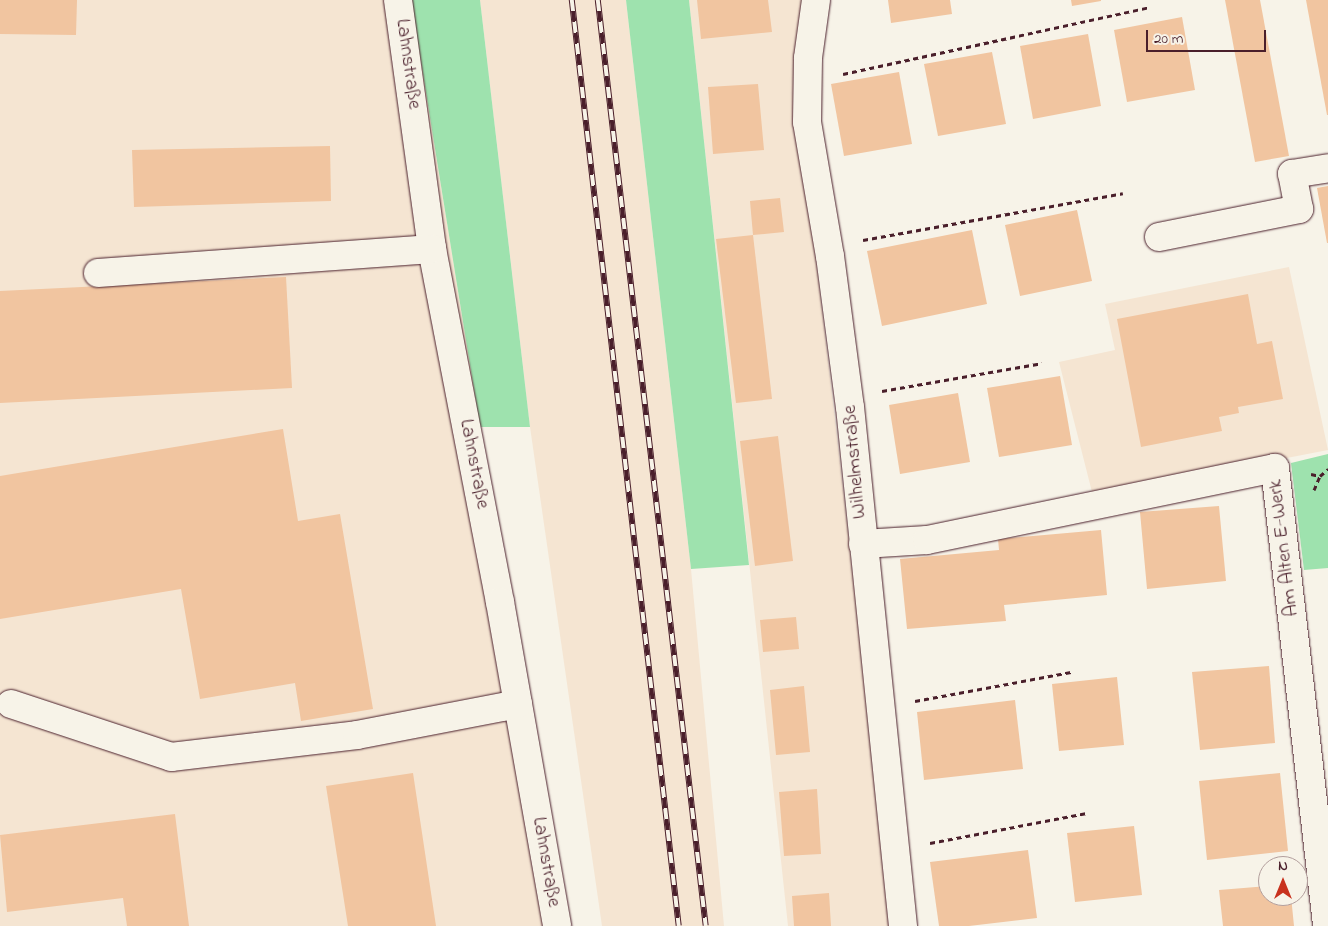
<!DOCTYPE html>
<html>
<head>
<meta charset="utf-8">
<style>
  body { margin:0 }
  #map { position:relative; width:1328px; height:926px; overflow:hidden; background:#f7f3e8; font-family:"Indie Flower",sans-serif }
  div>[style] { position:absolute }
  .built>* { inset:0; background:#f5e5d2 }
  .green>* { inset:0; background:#9ee2ae }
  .building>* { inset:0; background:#f1c5a0 }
  .path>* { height:3px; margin-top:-1.5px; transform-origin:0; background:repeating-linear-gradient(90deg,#4a1f2b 0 5px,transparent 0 9px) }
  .roads { filter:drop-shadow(0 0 1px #4a1f2b) drop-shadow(0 0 1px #4a1f2b) }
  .minor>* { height:28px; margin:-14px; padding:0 14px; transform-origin:14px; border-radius:14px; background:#f7f3e8 }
  .rail>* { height:5.5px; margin-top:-2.75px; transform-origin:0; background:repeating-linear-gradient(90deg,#f7f3e8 0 11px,#4a1f2b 0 22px); box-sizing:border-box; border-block:1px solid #4a1f2b }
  span { translate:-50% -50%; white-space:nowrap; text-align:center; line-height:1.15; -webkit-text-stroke:4.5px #f7f3e8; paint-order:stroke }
  .street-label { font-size:20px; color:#4a1f2b }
  .north { position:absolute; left:1258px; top:856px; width:50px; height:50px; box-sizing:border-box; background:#f7f3e8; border:1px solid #b29e9c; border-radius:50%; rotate:0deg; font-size:14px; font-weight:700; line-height:20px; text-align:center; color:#4a1f2b }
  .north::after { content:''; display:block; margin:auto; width:18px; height:22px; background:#c8321e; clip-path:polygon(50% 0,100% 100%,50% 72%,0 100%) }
  .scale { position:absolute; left:1146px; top:30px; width:120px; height:22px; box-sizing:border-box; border:2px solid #4a1f2b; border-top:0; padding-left:6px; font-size:15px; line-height:18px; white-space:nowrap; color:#4a1f2b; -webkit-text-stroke:4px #f7f3e8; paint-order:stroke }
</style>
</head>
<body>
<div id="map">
  <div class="built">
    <i style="clip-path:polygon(0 0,411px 0,480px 427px,569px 926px,0 926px)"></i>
    <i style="clip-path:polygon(480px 0,626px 0,691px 569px,724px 926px,602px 926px,530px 427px)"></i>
    <i style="clip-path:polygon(689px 0,804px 0,807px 181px,894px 926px,788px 926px)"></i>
    <i style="clip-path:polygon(1289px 267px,1328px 450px,1093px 496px,1059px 362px,1115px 350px,1105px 304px)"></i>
  </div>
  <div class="green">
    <i style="clip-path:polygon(411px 0,480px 0,530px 427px,480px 427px)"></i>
    <i style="clip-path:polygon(626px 0,689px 0,749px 565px,691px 569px)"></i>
    <i style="clip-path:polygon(1328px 454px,1328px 568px,1304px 570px,1291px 463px)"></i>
  </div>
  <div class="building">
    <i style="clip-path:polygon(0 0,77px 0,76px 35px,0 34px)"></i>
    <i style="clip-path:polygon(697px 0,768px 0,772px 32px,701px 39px)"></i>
    <i style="clip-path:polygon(888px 0,950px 0,952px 14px,891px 23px)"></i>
    <i style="clip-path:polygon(1071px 0,1101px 0,1101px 1px,1072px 6px)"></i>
    <i style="clip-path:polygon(1225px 0,1260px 0,1289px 156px,1255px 162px)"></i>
    <i style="clip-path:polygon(1306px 0,1328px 0,1328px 115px,1327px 115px)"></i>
    <i style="clip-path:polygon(1182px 17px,1195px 90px,1127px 102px,1114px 30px)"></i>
    <i style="clip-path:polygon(1088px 34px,1101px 106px,1033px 119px,1020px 46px)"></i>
    <i style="clip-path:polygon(992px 52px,1006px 124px,938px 136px,924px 64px)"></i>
    <i style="clip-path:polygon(899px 72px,912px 144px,844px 156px,831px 84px)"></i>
    <i style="clip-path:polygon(758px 84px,764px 150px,713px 154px,708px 87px)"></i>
    <i style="clip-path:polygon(330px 146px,331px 201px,134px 207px,132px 150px)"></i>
    <i style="clip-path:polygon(1328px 186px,1328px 243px,1327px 243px,1317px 188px)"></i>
    <i style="clip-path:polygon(780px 198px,784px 232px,753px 235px,750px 201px)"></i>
    <i style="clip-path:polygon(1077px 210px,1092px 281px,1020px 296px,1005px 225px)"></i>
    <i style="clip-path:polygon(972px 230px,987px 304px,882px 326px,867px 251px)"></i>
    <i style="clip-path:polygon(753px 235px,772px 399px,736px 403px,716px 239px)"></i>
    <i style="clip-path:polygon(286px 277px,292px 388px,0 403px,0 291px)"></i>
    <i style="clip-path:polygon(1248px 294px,1257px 344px,1272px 341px,1283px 399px,1238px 407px,1239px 413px,1219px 417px,1222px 431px,1141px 447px,1117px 319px)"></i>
    <i style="clip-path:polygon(1060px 376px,1072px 445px,999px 457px,987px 388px)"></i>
    <i style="clip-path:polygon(958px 393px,970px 462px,900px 474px,889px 405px)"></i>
    <i style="clip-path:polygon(283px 429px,298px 521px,340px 514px,373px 709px,301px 721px,295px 683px,200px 699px,181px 589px,0 619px,0 476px)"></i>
    <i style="clip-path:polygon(778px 436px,793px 561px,755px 566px,740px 441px)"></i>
    <i style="clip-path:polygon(1219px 506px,1226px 581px,1147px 589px,1140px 512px)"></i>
    <i style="clip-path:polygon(1101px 530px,1107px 595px,1004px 605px,1006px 621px,907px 629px,900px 559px,999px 550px,998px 539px)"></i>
    <i style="clip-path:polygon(796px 617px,799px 649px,763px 652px,760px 620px)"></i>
    <i style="clip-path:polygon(1269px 666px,1275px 743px,1200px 750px,1192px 672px)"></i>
    <i style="clip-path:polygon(1117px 677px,1124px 745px,1059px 751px,1052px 684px)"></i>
    <i style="clip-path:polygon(804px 686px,810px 752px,776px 755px,770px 690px)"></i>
    <i style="clip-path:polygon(1015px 700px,1023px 769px,924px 780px,917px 712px)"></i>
    <i style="clip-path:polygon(413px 773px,436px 926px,348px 926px,326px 786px)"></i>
    <i style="clip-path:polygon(1280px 773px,1288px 851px,1207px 860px,1199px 781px)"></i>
    <i style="clip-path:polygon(817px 789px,821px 854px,784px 856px,779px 792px)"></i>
    <i style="clip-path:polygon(175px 814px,189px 926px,127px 926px,123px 898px,7px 912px,0 835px)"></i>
    <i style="clip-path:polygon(1134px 826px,1142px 895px,1075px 902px,1067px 833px)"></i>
    <i style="clip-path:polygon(1028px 850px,1037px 918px,969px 926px,939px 926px,930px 862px)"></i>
    <i style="clip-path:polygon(1268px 886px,1268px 896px,1291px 896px,1294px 926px,1223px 926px,1219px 890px)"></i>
    <i style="clip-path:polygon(829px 893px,831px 926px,794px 926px,792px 896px)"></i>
  </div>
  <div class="path">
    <i style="left:843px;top:74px;width:315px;rotate:-12.3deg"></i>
    <i style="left:863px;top:240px;width:264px;rotate:-10.2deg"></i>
    <i style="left:882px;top:391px;width:162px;rotate:-9.9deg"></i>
    <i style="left:1311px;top:474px;width:9px;rotate:13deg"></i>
    <i style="left:1320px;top:476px;width:11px;rotate:-41deg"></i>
    <i style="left:1314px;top:490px;width:15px;rotate:-67deg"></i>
    <i style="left:915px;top:701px;width:160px;rotate:-10.5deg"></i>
    <i style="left:930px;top:843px;width:161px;rotate:-10.8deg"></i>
  </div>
  <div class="roads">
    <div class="minor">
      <i style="left:398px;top:0;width:251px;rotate:82.2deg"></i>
      <i style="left:432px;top:249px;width:359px;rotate:79.1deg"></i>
      <i style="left:500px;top:602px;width:329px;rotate:80deg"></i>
      <i style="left:816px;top:0;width:59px;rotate:97.9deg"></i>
      <i style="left:808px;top:58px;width:64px;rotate:90.9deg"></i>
      <i style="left:807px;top:122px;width:136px;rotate:80.3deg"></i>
      <i style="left:830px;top:256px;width:152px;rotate:82.5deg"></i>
      <i style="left:850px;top:407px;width:522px;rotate:84.17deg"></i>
      <i style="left:1159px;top:237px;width:143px;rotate:-11.3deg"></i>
      <i style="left:1299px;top:209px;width:36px;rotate:-101deg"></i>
      <i style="left:1292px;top:174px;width:36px;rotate:-9deg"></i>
      <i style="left:98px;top:273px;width:335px;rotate:-4.1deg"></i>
      <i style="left:863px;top:544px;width:64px;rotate:-3.6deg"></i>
      <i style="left:927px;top:540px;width:355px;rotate:-11.7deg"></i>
      <i style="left:1275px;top:468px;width:461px;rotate:83.5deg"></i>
      <i style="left:11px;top:704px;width:169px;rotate:18.3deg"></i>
      <i style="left:171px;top:757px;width:187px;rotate:-6.7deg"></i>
      <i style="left:357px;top:735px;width:164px;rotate:-10.9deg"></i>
    </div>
  </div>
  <div class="rail">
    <i style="left:572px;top:0;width:932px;rotate:83.41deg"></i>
    <i style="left:598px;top:0;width:932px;rotate:83.35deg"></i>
  </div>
  <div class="street-label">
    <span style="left:408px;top:64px;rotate:82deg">Lahnstraße</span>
    <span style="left:855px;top:462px;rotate:-95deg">Wilhelmstraße</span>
    <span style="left:474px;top:464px;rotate:79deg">Lahnstraße</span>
    <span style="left:1284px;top:548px;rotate:-97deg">Am Alten E-Werk</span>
    <span style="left:546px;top:862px;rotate:80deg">Lahnstraße</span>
  </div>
  <div class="north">N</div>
  <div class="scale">20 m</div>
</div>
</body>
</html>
